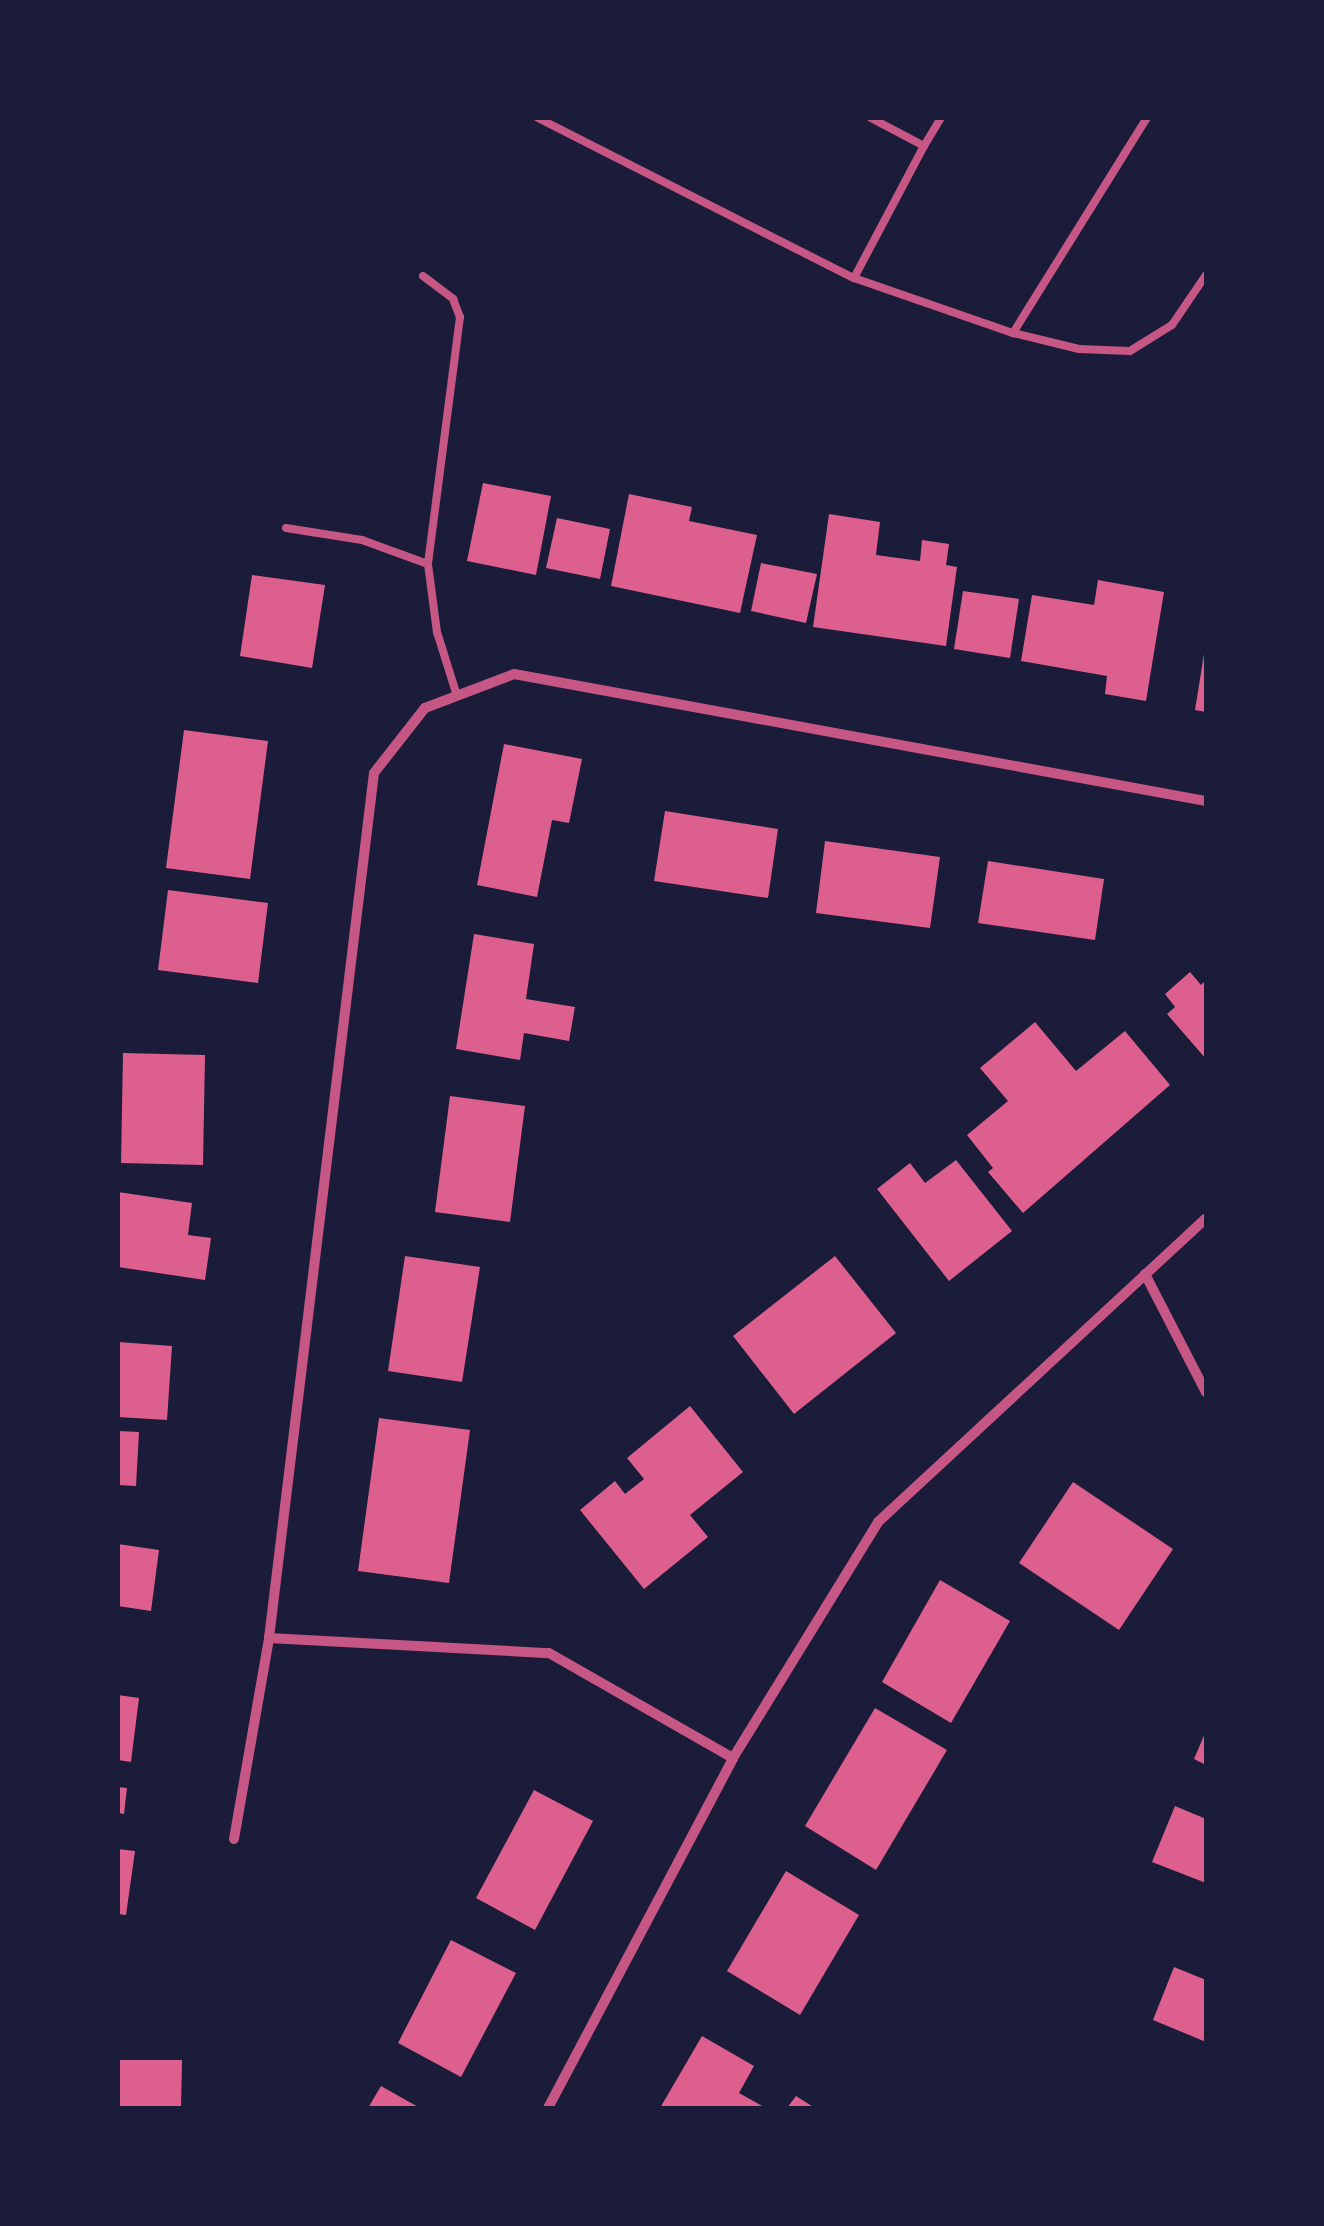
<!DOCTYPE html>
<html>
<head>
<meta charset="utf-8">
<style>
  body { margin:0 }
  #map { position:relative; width:1324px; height:2226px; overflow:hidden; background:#1b1b3a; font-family:Barlow,sans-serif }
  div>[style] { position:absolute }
  .building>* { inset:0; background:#dd5f8e }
  .service>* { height:8px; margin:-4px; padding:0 4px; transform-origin:4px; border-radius:4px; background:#c65784 }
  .minor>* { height:10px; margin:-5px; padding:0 5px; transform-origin:5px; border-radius:5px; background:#c65784 }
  span { translate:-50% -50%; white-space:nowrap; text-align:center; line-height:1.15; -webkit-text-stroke:9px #1b1b3a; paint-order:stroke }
  .frame { position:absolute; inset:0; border:120px solid #1b1b3a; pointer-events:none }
</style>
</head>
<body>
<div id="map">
  <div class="building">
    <i style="clip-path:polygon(483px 483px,551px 496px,536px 575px,467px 561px)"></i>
    <i style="clip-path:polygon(629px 494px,692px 507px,689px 521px,757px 535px,740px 613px,611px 586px)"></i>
    <i style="clip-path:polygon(829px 514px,880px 522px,876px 555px,920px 561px,922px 540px,949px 544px,946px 565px,957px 567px,946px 646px,813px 627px)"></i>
    <i style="clip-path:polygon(557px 518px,610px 529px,600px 579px,546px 568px)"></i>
    <i style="clip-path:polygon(761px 563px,817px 574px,806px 623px,751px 611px)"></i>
    <i style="clip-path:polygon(252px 575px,325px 585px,312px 668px,240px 656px)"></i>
    <i style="clip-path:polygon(1098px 580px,1164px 592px,1146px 701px,1105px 694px,1107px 676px,1021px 661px,1032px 595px,1094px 605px)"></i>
    <i style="clip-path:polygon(963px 591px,1019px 599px,1010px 658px,954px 649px)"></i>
    <i style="clip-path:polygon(1204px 654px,1206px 654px,1206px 712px,1195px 710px)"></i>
    <i style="clip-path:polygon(184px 730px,268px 741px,250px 879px,166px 868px)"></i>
    <i style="clip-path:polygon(504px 744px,582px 759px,569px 823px,552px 820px,537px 897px,477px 885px)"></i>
    <i style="clip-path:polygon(665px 811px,778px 829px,768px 898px,654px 881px)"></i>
    <i style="clip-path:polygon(825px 841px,940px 857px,930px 928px,816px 913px)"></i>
    <i style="clip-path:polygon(988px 861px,1104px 879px,1095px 940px,978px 923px)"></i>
    <i style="clip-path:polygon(168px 890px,268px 903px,258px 983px,158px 970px)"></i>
    <i style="clip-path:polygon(474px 934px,534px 944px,526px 999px,575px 1007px,569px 1041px,524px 1033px,520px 1060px,456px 1049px)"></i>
    <i style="clip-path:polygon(1190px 972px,1201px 985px,1206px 980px,1206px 1059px,1167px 1014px,1175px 1007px,1165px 994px)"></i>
    <i style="clip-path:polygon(1035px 1022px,1076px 1071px,1125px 1031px,1170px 1085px,1023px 1213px,988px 1172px,993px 1168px,967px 1135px,1008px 1101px,980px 1068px)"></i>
    <i style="clip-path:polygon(123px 1053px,205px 1055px,203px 1165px,121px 1163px)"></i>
    <i style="clip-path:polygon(450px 1096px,525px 1106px,510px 1222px,435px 1212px)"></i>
    <i style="clip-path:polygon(956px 1160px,1012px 1231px,949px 1281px,877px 1189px,910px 1163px,925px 1183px)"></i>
    <i style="clip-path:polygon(118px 1192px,192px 1203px,188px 1235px,211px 1238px,205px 1280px,118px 1267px)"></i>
    <i style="clip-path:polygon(405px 1256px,480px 1267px,462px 1382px,388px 1371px)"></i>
    <i style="clip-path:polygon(835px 1256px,896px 1333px,794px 1414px,733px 1336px)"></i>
    <i style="clip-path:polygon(118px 1342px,172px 1346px,167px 1420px,118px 1417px)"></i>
    <i style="clip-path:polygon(690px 1406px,743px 1472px,690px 1515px,708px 1537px,644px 1589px,580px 1510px,615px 1481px,625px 1494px,644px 1479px,627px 1458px)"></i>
    <i style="clip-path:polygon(379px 1418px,470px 1430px,449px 1583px,358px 1571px)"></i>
    <i style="clip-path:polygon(118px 1431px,139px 1432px,136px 1486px,118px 1485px)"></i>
    <i style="clip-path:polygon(1073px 1482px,1173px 1549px,1119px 1630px,1019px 1563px)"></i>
    <i style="clip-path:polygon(118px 1544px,159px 1550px,151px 1611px,118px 1606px)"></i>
    <i style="clip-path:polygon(940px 1580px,1010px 1621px,951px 1723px,882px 1682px)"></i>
    <i style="clip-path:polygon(118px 1695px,139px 1698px,131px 1762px,118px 1760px)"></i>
    <i style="clip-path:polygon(875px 1708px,947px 1750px,876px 1870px,805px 1826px)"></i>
    <i style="clip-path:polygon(1206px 1731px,1206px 1765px,1194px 1759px)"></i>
    <i style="clip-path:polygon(118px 1787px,127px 1788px,124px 1814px,118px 1813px)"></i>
    <i style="clip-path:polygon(534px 1790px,593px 1821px,535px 1930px,476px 1898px)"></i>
    <i style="clip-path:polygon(1175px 1806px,1206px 1819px,1206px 1883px,1152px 1862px)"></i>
    <i style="clip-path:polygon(118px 1849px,135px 1851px,126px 1915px,118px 1914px)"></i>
    <i style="clip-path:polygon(786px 1871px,859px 1915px,800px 2015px,727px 1971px)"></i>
    <i style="clip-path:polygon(451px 1940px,516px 1973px,461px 2077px,398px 2043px)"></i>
    <i style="clip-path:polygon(1174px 1967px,1206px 1980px,1206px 2042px,1153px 2020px)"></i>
    <i style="clip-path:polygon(702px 2036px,754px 2066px,739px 2093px,766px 2108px,660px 2108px)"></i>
    <i style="clip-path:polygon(118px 2060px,182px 2060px,181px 2108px,118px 2108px)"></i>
    <i style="clip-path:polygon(381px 2086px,420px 2108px,368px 2108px)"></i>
    <i style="clip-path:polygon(796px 2096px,815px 2108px,787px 2108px)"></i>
  </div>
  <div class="service">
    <i style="left:538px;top:118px;width:354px;rotate:26.9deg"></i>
    <i style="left:854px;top:278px;width:168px;rotate:19.1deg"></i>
    <i style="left:1013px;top:333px;width:253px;rotate:-58.1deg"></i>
    <i style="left:871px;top:118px;width:60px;rotate:27.8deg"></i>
    <i style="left:924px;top:146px;width:33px;rotate:-59deg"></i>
    <i style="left:423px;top:276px;width:38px;rotate:37deg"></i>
    <i style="left:453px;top:299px;width:19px;rotate:69deg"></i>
    <i style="left:460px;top:317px;width:249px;rotate:97.4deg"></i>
    <i style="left:428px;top:564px;width:69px;rotate:82.5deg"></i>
    <i style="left:437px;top:632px;width:67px;rotate:72.6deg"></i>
    <i style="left:854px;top:278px;width:149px;rotate:-62.1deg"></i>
    <i style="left:1013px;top:333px;width:68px;rotate:13.6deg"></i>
    <i style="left:1079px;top:349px;width:51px;rotate:2.2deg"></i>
    <i style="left:1130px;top:351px;width:49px;rotate:-31.8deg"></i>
    <i style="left:1172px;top:325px;width:60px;rotate:-55.8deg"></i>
    <i style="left:286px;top:528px;width:77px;rotate:9deg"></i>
    <i style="left:362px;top:540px;width:70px;rotate:20deg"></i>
  </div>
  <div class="minor">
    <i style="left:1145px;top:1274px;width:133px;rotate:62.7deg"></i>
    <i style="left:269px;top:1638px;width:280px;rotate:3.1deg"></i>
    <i style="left:549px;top:1653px;width:212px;rotate:29.7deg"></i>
    <i style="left:234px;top:1839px;width:204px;rotate:-80.1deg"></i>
    <i style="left:269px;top:1638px;width:871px;rotate:-83.08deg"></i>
    <i style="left:374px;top:773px;width:83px;rotate:-51.9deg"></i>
    <i style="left:425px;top:708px;width:95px;rotate:-20.9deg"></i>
    <i style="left:514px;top:674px;width:704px;rotate:10.4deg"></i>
    <i style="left:548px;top:2108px;width:396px;rotate:-62.1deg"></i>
    <i style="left:733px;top:1758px;width:277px;rotate:-58.4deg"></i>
    <i style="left:878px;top:1522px;width:447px;rotate:-42.8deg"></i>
  </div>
  <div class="frame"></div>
</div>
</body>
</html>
